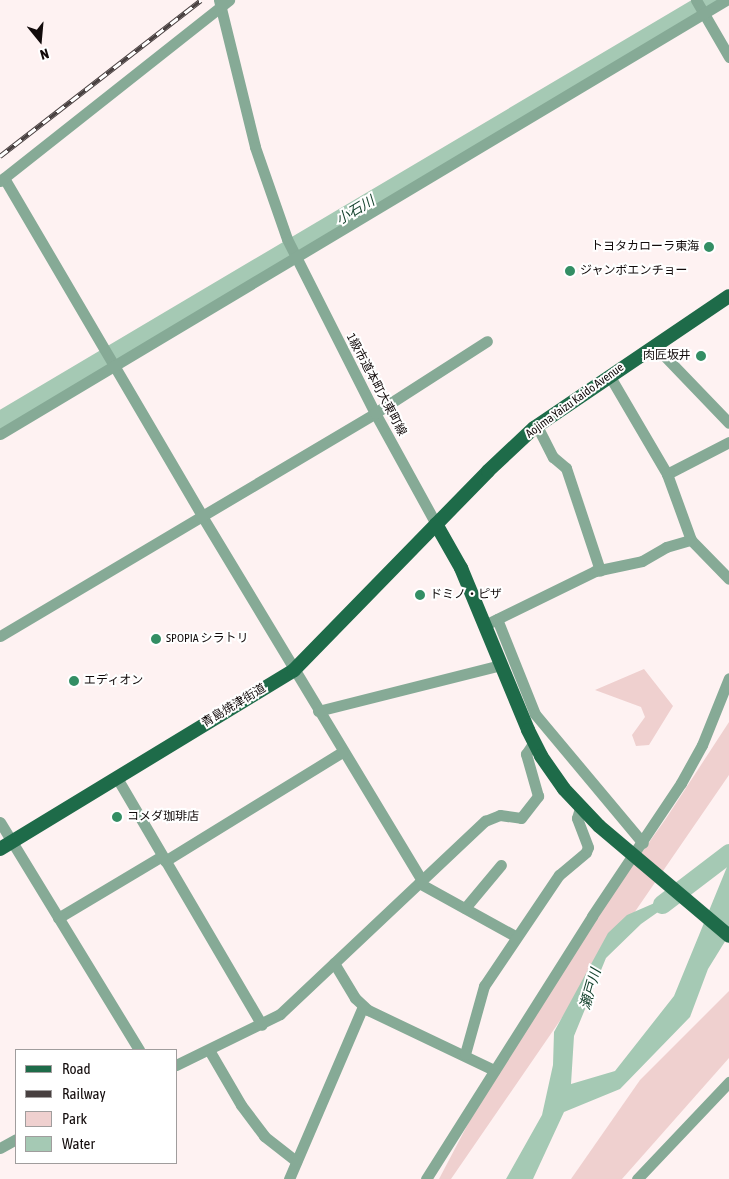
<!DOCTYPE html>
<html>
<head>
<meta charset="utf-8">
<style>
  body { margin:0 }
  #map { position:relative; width:729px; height:1179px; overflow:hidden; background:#fef2f2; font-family:"Asap Condensed","Noto Sans JP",sans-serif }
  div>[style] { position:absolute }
  .green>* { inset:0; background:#efd0cf }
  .water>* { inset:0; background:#a5c9b4 }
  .river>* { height:19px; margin:-9.5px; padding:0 9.5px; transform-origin:9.5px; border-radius:9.5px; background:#a5c9b4 }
  .minor>* { height:11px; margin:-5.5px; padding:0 5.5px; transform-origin:5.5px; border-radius:5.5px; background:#86aa96 }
  .major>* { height:14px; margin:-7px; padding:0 7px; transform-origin:7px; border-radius:7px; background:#1e6b49 }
  .rail>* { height:5px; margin-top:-2.5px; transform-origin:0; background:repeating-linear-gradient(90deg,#fff 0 9px,#484040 0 18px); box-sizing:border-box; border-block:1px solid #484040 }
  .dots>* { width:14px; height:14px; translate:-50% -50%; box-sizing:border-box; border:2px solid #fff; border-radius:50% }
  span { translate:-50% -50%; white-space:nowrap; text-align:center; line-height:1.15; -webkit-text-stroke:4px #fff; paint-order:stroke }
  .poi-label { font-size:12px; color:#120b0b }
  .right { translate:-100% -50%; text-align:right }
  .left { translate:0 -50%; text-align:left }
  .street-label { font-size:12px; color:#120b0b }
  .water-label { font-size:14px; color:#103f2a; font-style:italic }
  .legend { position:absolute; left:15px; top:1049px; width:162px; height:115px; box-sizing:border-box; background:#fff; border:1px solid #a09d9d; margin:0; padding:6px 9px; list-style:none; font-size:15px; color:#120b0b }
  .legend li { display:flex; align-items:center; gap:10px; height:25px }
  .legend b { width:25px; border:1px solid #a09d9d }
  .north { position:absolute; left:15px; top:15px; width:50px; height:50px; -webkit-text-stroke:4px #fff; paint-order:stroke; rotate:163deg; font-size:14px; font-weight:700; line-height:20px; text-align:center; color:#120b0b }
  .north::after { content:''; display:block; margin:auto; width:18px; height:22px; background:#120b0b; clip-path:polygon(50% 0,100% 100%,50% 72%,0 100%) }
</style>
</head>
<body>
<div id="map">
  <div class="green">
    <i style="clip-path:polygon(644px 669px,673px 706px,649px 745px,636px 746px,632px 735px,645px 717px,641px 707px,595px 690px)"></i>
    <i style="clip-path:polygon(729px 722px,729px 775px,451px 1179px,439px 1179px,490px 1082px,563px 964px,667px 817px)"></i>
    <i style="clip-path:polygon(729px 991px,729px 1058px,622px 1179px,571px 1179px,640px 1080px)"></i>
  </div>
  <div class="water">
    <i style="clip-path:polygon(729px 848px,729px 935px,708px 969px,690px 1017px,620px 1089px,564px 1112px,533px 1179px,506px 1179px,542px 1115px,553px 1065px,554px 1032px,608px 933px,627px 915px,673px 895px,678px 898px,641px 924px,606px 958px,574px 1036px,571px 1084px,615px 1071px,674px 996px,729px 862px,705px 880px,699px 876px)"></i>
  </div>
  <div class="river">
    <i style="left:0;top:420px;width:824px;rotate:-30.64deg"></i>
    <i style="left:662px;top:904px;width:84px;rotate:-37.3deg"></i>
  </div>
  <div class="minor">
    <i style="left:219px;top:0;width:151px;rotate:76.2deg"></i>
    <i style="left:255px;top:147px;width:97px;rotate:70.8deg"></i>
    <i style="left:287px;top:239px;width:195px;rotate:63.2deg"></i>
    <i style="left:375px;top:413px;width:127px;rotate:61.2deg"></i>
    <i style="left:696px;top:0;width:66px;rotate:59.9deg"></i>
    <i style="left:4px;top:178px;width:392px;rotate:59.6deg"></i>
    <i style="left:202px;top:516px;width:426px;rotate:58.9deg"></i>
    <i style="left:0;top:181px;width:292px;rotate:-38.3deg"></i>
    <i style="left:654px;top:345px;width:108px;rotate:46.1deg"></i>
    <i style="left:609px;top:375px;width:115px;rotate:59.6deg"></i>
    <i style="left:667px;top:474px;width:70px;rotate:70deg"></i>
    <i style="left:691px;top:540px;width:54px;rotate:45.7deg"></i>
    <i style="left:537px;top:426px;width:35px;rotate:63deg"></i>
    <i style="left:553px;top:457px;width:17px;rotate:40deg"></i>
    <i style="left:566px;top:468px;width:108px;rotate:71.6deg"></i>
    <i style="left:0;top:434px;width:846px;rotate:-30.87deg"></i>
    <i style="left:667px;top:474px;width:70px;rotate:-27.3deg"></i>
    <i style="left:497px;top:619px;width:102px;rotate:68.2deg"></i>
    <i style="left:535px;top:714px;width:168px;rotate:50.1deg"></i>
    <i style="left:491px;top:622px;width:116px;rotate:-26.1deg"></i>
    <i style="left:595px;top:571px;width:48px;rotate:-12deg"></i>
    <i style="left:642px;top:561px;width:28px;rotate:-30deg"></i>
    <i style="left:666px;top:547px;width:26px;rotate:-16deg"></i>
    <i style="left:0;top:636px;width:436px;rotate:-30.7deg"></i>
    <i style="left:375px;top:413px;width:133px;rotate:-32.7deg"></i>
    <i style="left:318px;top:711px;width:189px;rotate:-14.1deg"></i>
    <i style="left:117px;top:778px;width:286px;rotate:59.6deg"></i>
    <i style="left:0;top:822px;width:267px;rotate:58.6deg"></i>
    <i style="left:165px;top:861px;width:208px;rotate:-31.6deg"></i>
    <i style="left:419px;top:883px;width:110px;rotate:28.9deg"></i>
    <i style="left:465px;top:908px;width:56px;rotate:-50.1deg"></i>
    <i style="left:58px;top:918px;width:121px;rotate:-30.8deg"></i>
    <i style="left:334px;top:963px;width:41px;rotate:59deg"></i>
    <i style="left:355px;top:998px;width:18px;rotate:43deg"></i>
    <i style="left:368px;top:1010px;width:140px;rotate:25.5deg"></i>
    <i style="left:209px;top:1050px;width:64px;rotate:59.8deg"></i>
    <i style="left:241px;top:1105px;width:39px;rotate:53deg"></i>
    <i style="left:264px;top:1136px;width:41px;rotate:38deg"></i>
    <i style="left:465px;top:1054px;width:71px;rotate:-74.4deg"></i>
    <i style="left:484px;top:986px;width:134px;rotate:-56deg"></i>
    <i style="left:559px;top:875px;width:35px;rotate:-40deg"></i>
    <i style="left:586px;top:852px;width:5px;rotate:-68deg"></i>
    <i style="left:588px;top:847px;width:31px;rotate:-111deg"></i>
    <i style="left:577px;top:818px;width:10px;rotate:-73deg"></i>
    <i style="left:176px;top:1065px;width:116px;rotate:-26.1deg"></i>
    <i style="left:280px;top:1014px;width:282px;rotate:-43.3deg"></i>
    <i style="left:485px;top:821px;width:16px;rotate:-22deg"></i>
    <i style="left:500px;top:815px;width:21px;rotate:8deg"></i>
    <i style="left:521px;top:818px;width:28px;rotate:-52deg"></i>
    <i style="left:538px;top:796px;width:44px;rotate:-105.9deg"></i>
    <i style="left:526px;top:754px;width:14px;rotate:-56deg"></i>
    <i style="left:0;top:1148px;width:18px;rotate:-29deg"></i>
    <i style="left:289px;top:1179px;width:188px;rotate:-66.8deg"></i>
    <i style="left:426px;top:1179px;width:311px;rotate:-57.7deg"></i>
    <i style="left:592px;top:916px;width:160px;rotate:-56.2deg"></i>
    <i style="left:681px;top:783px;width:43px;rotate:-61.1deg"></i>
    <i style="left:702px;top:745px;width:72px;rotate:-68.1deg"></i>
    <i style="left:637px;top:1179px;width:134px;rotate:-46.5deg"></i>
  </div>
  <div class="major">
    <i style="left:436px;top:524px;width:51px;rotate:60.4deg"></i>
    <i style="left:461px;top:568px;width:175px;rotate:67.5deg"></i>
    <i style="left:528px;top:730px;width:29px;rotate:63deg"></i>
    <i style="left:541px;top:756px;width:40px;rotate:55.1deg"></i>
    <i style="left:564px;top:789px;width:51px;rotate:46.6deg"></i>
    <i style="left:599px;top:826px;width:170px;rotate:40.2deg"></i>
    <i style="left:0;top:849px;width:344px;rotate:-31.3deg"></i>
    <i style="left:294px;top:670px;width:278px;rotate:-45.7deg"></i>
    <i style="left:488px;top:471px;width:63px;rotate:-43.1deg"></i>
    <i style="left:534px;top:428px;width:235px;rotate:-34.1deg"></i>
  </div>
  <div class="rail">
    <i style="left:0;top:156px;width:254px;rotate:-37.8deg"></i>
  </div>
  <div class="dots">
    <i style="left:709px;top:247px;background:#338e64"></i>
    <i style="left:570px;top:271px;background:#338e64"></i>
    <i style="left:701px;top:356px;background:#338e64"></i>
    <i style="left:420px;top:595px;background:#338e64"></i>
    <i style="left:156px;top:639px;background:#338e64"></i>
    <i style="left:74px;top:681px;background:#338e64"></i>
    <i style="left:117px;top:817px;background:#338e64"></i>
  </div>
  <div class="poi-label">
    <span class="right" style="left:699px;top:247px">トヨタカローラ東海</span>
    <span class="left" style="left:580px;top:271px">ジャンボエンチョー</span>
    <span class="right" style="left:691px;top:356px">肉匠坂井</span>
    <span class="left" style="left:430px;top:595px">ドミノ・ピザ</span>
    <span class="left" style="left:166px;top:639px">SPOPIA シラトリ</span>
    <span class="left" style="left:84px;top:681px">エディオン</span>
    <span class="left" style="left:127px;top:817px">コメダ珈琲店</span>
  </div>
  <div class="street-label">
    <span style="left:376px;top:385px;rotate:62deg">1級市道本町大東町線</span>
    <span style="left:575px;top:401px;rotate:-36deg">Aojima Yaizu Kaido Avenue</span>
    <span style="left:234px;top:706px;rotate:-31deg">青島焼津街道</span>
  </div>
  <div class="water-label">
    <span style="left:355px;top:210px;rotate:-31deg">小石川</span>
    <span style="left:590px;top:989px;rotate:-74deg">瀬戸川</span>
  </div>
  <ul class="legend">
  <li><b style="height:6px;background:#1e6b49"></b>Road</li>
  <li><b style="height:6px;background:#484040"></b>Railway</li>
  <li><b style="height:14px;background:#efd0cf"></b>Park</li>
  <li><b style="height:14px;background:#a5c9b4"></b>Water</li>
  </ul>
  <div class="north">N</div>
</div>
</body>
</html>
